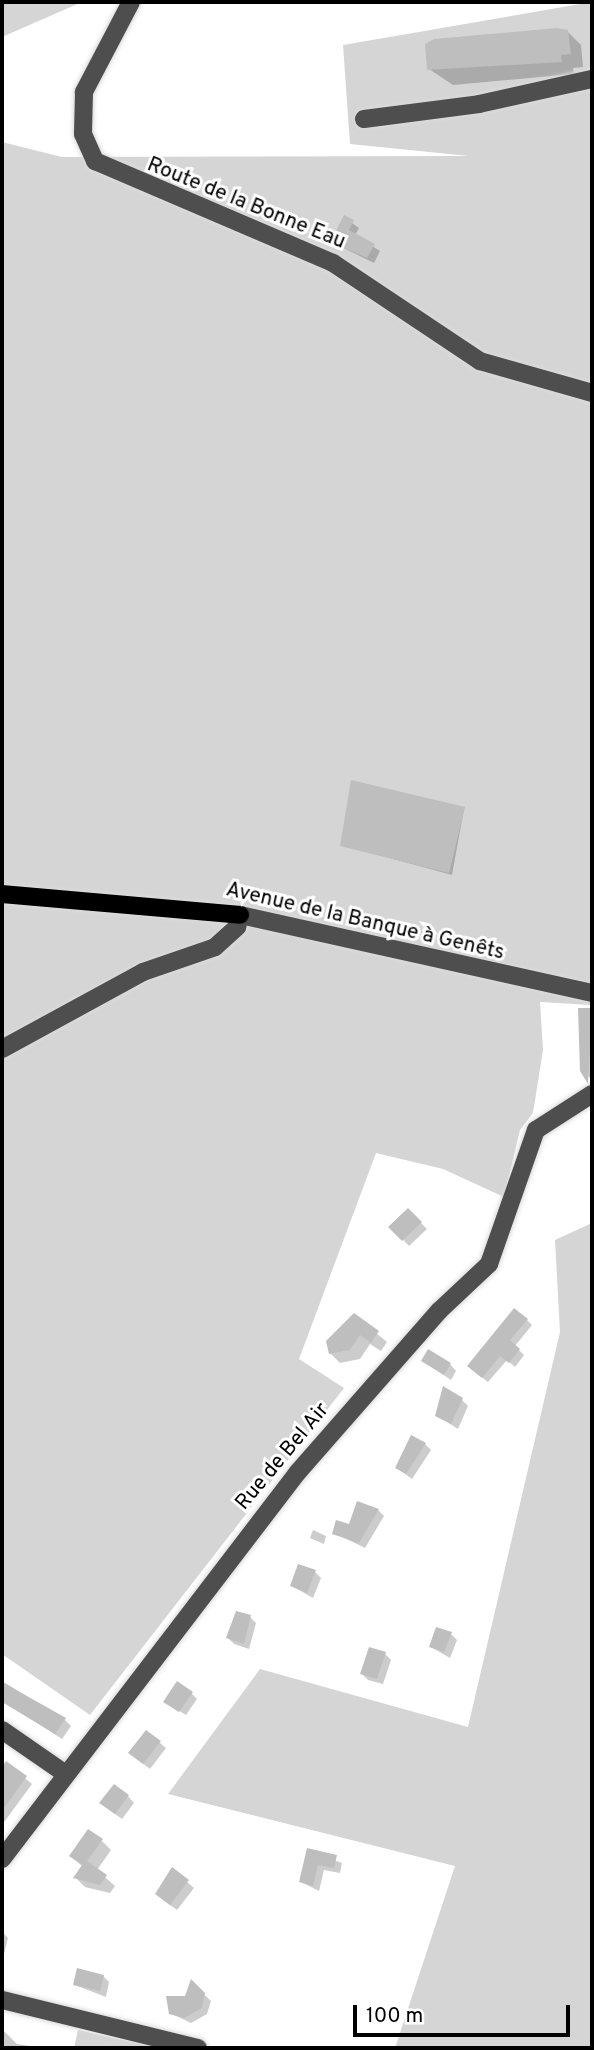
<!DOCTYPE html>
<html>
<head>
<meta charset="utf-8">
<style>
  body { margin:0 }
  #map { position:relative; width:594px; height:2050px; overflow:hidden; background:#fff; font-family:Overpass,sans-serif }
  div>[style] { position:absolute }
  .green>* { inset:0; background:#d5d5d5 }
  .shadow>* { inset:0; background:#0003 }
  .building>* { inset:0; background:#bebebe }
  .roads { filter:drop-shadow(0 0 2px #dbdbdb) drop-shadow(0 0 2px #dbdbdb) }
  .minor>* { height:18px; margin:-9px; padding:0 9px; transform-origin:9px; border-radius:9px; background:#4e4e4e }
  .major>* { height:18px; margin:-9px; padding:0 9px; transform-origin:9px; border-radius:9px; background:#000 }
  span { translate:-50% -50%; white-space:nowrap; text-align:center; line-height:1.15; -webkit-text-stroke:6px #fff; paint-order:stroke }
  .street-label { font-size:21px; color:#000 }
  .frame { position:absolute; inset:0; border:4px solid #000; pointer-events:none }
  .scale { position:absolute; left:353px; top:2005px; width:217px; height:32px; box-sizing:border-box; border:4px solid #000; border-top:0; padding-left:9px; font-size:21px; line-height:24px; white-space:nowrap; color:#000; -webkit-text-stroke:5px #fff; paint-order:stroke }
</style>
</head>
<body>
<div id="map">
  <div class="green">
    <i style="clip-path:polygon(2px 2px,82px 2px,2px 37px)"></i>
    <i style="clip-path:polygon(592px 2px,592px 1005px,540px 1002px,543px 1050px,533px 1113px,520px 1130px,504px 1197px,443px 1169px,376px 1153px,299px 1359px,344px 1388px,90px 1715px,2px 1654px,2px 142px,62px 157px,469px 156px,350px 144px,343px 45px)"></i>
    <i style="clip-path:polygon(592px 1223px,592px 2048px,395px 2048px,455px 1866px,168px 1794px,260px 1669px,468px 1727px,560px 1332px,555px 1240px)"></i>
    <i style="clip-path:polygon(78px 2030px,160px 2048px,74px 2048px)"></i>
  </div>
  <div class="shadow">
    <i style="clip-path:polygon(568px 32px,581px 45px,583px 67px,573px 68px,574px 74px,453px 85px,429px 69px)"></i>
    <i style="clip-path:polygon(345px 218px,359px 228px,355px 235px,380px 251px,374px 263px,317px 235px,337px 233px)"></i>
    <i style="clip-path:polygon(464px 809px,452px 875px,342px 845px)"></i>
    <i style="clip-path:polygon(579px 1010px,592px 1010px,592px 1080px,582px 1070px)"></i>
    <i style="clip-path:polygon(408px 1210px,427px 1229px,409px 1246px,391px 1227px)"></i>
    <i style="clip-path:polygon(354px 1315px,387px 1342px,381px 1351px,370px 1344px,360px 1359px,340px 1363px,330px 1353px)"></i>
    <i style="clip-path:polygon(527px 1320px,532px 1325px,515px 1346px,524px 1355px,515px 1367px,507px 1360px,488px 1382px,474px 1371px)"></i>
    <i style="clip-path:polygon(423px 1361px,450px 1364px,456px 1371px,451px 1380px)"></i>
    <i style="clip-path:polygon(462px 1400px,468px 1406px,458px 1429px,436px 1415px)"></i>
    <i style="clip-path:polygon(425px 1444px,431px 1450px,412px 1479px,397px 1468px)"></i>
    <i style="clip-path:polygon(378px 1510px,384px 1516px,365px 1548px,334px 1533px)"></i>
    <i style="clip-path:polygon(313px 1530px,326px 1536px,324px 1544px,310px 1538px)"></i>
    <i style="clip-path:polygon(315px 1572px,321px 1578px,313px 1598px,292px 1586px)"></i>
    <i style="clip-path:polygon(250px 1617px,256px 1623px,249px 1649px,234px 1644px,228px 1638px)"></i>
    <i style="clip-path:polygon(451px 1634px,457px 1640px,450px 1658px,431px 1647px)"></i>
    <i style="clip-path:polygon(385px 1654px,391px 1660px,383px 1684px,368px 1680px,362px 1674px)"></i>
    <i style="clip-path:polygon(2px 1681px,65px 1720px,71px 1726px,62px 1739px,2px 1700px)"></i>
    <i style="clip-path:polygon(191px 1693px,197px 1699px,186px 1715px,165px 1702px)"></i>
    <i style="clip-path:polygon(159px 1742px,166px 1748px,150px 1769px,137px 1759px)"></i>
    <i style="clip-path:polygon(7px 1763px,32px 1784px,2px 1825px,7px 1778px,2px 1770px)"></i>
    <i style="clip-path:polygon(128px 1796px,134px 1803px,122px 1819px,108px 1809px)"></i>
    <i style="clip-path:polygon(102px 1841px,111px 1850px,97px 1870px,115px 1886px,110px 1893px,85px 1887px,75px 1877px,83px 1867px,71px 1855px)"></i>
    <i style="clip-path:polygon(308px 1851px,342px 1863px,340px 1873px,324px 1870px,319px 1891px,301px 1882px)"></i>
    <i style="clip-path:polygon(172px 1869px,194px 1888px,177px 1910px,163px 1900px)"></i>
    <i style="clip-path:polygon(2px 1932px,8px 1938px,2px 1962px)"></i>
    <i style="clip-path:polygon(103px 1976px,109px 1982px,106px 1997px,75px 1985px)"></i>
    <i style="clip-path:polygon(191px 1982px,211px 2001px,207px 2014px,191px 2023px,170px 2013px,187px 1998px)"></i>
    <i style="clip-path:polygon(2px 2029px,17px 2044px,43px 2048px,2px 2048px)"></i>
  </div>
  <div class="building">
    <i style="clip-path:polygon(557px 28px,568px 30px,571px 54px,561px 55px,562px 62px,427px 70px,425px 44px,434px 39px)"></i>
    <i style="clip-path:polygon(344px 215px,354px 220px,349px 230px,375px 244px,367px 258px,315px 235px,320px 223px,336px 231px)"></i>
    <i style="clip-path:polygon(351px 780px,465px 807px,449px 873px,340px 846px)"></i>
    <i style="clip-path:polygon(578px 1008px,592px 1008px,588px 1084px,580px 1071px)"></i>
    <i style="clip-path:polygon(408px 1208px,422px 1222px,402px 1241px,388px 1227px)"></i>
    <i style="clip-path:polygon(514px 1308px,528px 1319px,510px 1340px,520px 1349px,509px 1363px,500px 1356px,482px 1378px,467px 1366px)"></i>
    <i style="clip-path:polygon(354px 1313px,379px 1331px,371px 1343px,360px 1335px,350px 1350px,329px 1354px,326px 1341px)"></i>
    <i style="clip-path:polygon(428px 1349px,451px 1363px,444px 1375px,421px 1361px)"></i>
    <i style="clip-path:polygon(443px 1386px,463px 1398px,451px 1424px,435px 1416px)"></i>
    <i style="clip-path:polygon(411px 1435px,426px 1443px,406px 1474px,395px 1468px)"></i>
    <i style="clip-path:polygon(357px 1501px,379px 1509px,359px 1543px,332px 1534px,336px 1520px,349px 1524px)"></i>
    <i style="clip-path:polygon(298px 1564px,316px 1570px,307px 1593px,290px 1586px)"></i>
    <i style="clip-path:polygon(236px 1611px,251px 1615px,244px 1644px,226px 1638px)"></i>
    <i style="clip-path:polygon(436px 1627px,452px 1632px,444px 1652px,429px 1647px)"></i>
    <i style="clip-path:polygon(369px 1647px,386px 1652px,377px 1679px,360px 1674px)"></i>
    <i style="clip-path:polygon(177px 1681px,193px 1692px,179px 1712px,163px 1702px)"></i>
    <i style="clip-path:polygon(2px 1682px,66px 1718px,55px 1734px,2px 1702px)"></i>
    <i style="clip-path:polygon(146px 1730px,161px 1741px,143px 1764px,128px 1753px)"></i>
    <i style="clip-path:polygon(6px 1761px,27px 1776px,2px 1811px,2px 1767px)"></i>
    <i style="clip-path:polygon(114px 1784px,129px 1795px,115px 1814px,99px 1803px)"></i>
    <i style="clip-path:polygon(88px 1829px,103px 1839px,87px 1861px,107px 1875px,100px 1885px,73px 1878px,82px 1865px,69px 1856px)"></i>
    <i style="clip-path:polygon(307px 1848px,337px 1855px,334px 1868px,318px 1865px,313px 1886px,299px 1882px)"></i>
    <i style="clip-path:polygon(172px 1867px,189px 1880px,170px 1905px,155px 1894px)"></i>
    <i style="clip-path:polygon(77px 1968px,104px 1975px,100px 1991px,73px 1985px)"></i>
    <i style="clip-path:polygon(191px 1979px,205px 1993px,202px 2008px,184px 2018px,169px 2014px,166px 1996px,185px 1996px)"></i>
  </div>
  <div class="roads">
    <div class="minor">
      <i style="left:131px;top:2px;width:102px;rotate:117.6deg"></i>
      <i style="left:84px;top:92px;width:42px;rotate:91.4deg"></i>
      <i style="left:83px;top:134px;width:30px;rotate:66deg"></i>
      <i style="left:95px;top:161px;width:259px;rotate:23.2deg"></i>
      <i style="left:333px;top:263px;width:177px;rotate:33.7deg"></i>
      <i style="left:480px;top:361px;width:116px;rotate:15.9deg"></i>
      <i style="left:364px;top:119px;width:116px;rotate:-7.4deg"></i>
      <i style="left:479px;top:104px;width:116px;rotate:-12.5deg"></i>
      <i style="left:2px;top:1049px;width:161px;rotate:-28.6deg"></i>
      <i style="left:143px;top:972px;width:76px;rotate:-19.1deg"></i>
      <i style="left:215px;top:947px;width:30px;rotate:-42deg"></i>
      <i style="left:237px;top:927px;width:12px;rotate:-76deg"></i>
      <i style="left:240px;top:915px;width:361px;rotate:12.5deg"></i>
      <i style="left:2px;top:1730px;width:75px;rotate:34.7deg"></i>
      <i style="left:2px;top:1859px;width:487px;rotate:-52.6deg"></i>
      <i style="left:298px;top:1472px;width:214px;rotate:-48.8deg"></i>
      <i style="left:439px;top:1311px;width:69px;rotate:-43.2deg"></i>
      <i style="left:489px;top:1264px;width:142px;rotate:-70.7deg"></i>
      <i style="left:536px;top:1130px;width:67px;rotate:-32.7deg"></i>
      <i style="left:2px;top:2000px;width:202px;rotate:13.8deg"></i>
    </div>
    <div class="major">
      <i style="left:2px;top:894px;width:239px;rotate:5deg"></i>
    </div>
  </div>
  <div class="street-label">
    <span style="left:246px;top:204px;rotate:22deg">Route de la Bonne Eau</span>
    <span style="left:365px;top:922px;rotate:13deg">Avenue de la Banque à Genêts</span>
    <span style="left:283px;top:1457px;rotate:-50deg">Rue de Bel Air</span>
  </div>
  <div class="frame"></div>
  <div class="scale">100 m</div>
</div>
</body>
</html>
